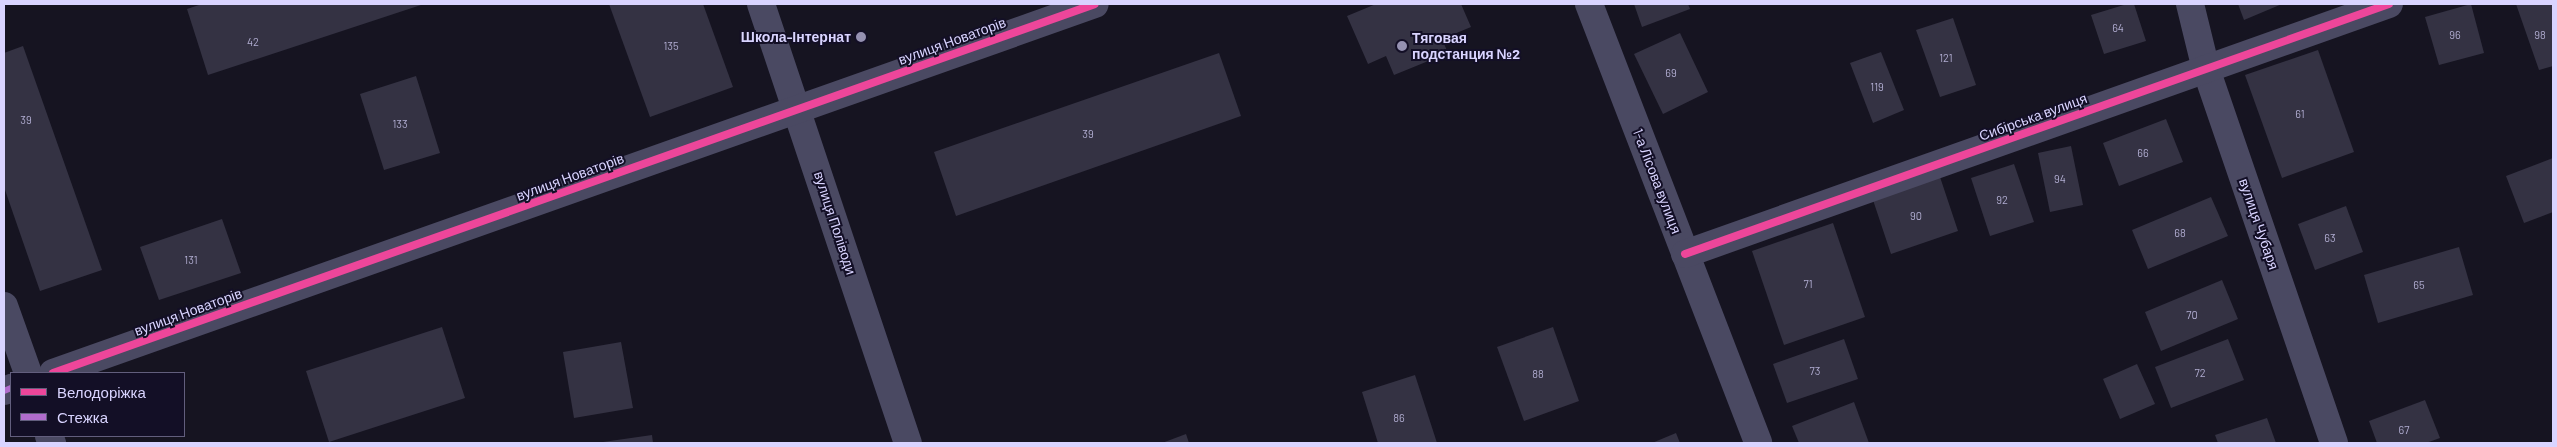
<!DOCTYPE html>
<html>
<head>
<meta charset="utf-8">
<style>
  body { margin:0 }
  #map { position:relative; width:2557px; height:447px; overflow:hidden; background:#161421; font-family:Barlow,sans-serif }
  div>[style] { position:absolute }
  .building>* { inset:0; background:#343243 }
  .minor>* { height:28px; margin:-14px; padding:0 14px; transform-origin:14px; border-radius:14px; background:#4a4962 }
  .quiet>* { height:6px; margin-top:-3px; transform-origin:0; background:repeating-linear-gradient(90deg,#b06ccc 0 12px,transparent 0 18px) }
  .cycleway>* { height:8px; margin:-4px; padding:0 4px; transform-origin:4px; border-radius:4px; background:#ed469a }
  .dots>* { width:14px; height:14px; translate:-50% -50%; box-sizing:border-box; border:2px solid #130f26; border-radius:50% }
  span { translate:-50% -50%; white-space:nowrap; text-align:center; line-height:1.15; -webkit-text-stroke:4px #130f26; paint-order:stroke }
  .number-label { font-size:11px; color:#b0acd0 }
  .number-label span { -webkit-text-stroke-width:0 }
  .poi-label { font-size:14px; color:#d9d4ff; font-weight:700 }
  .right { translate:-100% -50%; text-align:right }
  .left { translate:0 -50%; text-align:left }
  .street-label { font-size:14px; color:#d9d4ff }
  .frame { position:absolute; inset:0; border:5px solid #d9d4ff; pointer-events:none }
  .legend { position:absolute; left:10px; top:372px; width:175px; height:65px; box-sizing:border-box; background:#130f26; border:1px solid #625e7d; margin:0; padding:6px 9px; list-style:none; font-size:15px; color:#d9d4ff }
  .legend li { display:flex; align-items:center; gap:10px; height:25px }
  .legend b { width:25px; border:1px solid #625e7d }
</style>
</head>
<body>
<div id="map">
  <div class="building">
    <i style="clip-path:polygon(202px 4px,424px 4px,208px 75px,187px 9px)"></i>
    <i style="clip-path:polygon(609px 4px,703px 4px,733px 87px,650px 117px)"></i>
    <i style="clip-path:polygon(1376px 4px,1461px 4px,1471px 27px,1442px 39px,1448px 53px,1394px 75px,1386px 56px,1368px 64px,1347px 16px)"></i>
    <i style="clip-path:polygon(1634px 4px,1688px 4px,1690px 9px,1642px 27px)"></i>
    <i style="clip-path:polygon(2127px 4px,2134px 4px,2146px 41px,2104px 54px,2091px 15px)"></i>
    <i style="clip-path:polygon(2238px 4px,2282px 4px,2244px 20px)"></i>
    <i style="clip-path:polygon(2471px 4px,2484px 53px,2439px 65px,2425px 17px)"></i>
    <i style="clip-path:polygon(2516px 4px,2553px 4px,2553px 66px,2539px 70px)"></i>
    <i style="clip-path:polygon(1953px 18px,1976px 85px,1940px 97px,1916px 30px)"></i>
    <i style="clip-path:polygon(1680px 33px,1708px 92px,1663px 114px,1634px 54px)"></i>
    <i style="clip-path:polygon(23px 46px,102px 270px,40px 291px,4px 187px,4px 53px)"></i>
    <i style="clip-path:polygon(2318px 50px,2354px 152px,2282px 178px,2245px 75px)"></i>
    <i style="clip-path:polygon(1881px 52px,1904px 110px,1873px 123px,1850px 63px)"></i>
    <i style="clip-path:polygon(1219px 53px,1241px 116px,956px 216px,934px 152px)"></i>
    <i style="clip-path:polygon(416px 76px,440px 153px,384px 170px,360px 94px)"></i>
    <i style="clip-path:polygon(2166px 119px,2183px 162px,2119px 186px,2103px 143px)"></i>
    <i style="clip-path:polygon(2071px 146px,2083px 205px,2050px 212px,2038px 153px)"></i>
    <i style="clip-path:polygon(2553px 158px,2553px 212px,2524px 223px,2506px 176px)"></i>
    <i style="clip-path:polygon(2014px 164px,2034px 222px,1990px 236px,1971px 178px)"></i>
    <i style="clip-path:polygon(1940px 177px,1958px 231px,1891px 254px,1873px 200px)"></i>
    <i style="clip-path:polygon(2211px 197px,2228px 236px,2148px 269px,2132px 230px)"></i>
    <i style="clip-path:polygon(2346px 206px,2363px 252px,2315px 270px,2298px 224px)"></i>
    <i style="clip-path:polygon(222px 219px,241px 273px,159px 300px,140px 247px)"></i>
    <i style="clip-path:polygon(1833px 223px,1865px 317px,1784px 345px,1752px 251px)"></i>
    <i style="clip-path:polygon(2459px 247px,2473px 295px,2378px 323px,2364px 275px)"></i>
    <i style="clip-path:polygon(2222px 280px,2238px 319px,2161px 351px,2145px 312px)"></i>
    <i style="clip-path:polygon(442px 327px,465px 398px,329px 442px,306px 371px)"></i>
    <i style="clip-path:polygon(1553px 327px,1579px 401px,1524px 421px,1497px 347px)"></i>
    <i style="clip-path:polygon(1844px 339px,1858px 379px,1787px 403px,1773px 364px)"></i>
    <i style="clip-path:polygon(2228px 339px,2244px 380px,2171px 408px,2155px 367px)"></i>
    <i style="clip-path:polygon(621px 342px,633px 408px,574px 418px,563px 352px)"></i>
    <i style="clip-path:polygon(2137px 364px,2155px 404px,2120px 419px,2103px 379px)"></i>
    <i style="clip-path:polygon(1415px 375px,1437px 443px,1378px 443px,1362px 392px)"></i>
    <i style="clip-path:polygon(2425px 400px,2440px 438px,2426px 443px,2377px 443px,2369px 421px)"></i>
    <i style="clip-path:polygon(1854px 402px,1869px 443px,1799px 443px,1792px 426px)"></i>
    <i style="clip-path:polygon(2267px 418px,2276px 443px,2218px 443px,2215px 435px)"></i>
    <i style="clip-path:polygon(1676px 433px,1680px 443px,1652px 443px)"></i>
    <i style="clip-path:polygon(1186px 434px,1189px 443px,1162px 443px)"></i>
    <i style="clip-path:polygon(652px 435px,653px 443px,603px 443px,603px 442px)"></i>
  </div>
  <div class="minor">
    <i style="left:761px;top:4px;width:463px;rotate:71.5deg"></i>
    <i style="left:1589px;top:4px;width:470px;rotate:68.9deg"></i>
    <i style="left:2190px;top:4px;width:67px;rotate:76.2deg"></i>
    <i style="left:2206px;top:69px;width:395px;rotate:71.1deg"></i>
    <i style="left:1685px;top:254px;width:747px;rotate:-19.55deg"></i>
    <i style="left:4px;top:306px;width:71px;rotate:70.3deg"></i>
    <i style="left:53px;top:373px;width:1105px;rotate:-19.5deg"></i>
    <i style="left:4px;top:391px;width:8px;rotate:-23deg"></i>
    <i style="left:49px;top:436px;width:8px;rotate:67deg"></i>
  </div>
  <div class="quiet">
    <i style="left:4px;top:391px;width:8px;rotate:-23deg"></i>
  </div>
  <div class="cycleway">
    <i style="left:1685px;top:254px;width:747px;rotate:-19.55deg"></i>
    <i style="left:53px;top:373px;width:1105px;rotate:-19.5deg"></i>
  </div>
  <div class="dots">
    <i style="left:861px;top:37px;background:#9591b1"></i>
    <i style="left:1402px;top:46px;background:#9591b1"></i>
  </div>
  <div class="number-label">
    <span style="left:2118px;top:28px">64</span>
    <span style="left:2455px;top:35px">96</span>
    <span style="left:2540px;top:35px">98</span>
    <span style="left:253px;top:42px">42</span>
    <span style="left:671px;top:46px">135</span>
    <span style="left:1946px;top:58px">121</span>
    <span style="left:1671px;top:73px">69</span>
    <span style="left:1877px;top:87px">119</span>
    <span style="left:2300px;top:114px">61</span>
    <span style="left:26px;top:120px">39</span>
    <span style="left:400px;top:124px">133</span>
    <span style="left:1088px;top:134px">39</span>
    <span style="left:2143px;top:153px">66</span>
    <span style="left:2060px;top:179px">94</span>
    <span style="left:2002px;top:200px">92</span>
    <span style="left:1916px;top:216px">90</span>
    <span style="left:2180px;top:233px">68</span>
    <span style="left:2330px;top:238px">63</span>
    <span style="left:191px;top:260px">131</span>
    <span style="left:1808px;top:284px">71</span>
    <span style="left:2419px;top:285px">65</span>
    <span style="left:2192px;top:315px">70</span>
    <span style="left:1815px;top:371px">73</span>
    <span style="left:2200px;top:373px">72</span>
    <span style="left:1538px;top:374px">88</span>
    <span style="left:1399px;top:418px">86</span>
    <span style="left:2404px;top:430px">67</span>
  </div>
  <div class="poi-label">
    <span class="right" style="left:851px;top:37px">Школа-Інтернат</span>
    <span class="left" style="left:1412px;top:46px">Тяговая<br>подстанция №2</span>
  </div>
  <div class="street-label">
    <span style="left:952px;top:41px;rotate:-20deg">вулиця Новаторів</span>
    <span style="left:2033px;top:117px;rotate:-20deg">Сибірська вулиця</span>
    <span style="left:570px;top:177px;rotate:-20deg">вулиця Новаторів</span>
    <span style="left:1657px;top:181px;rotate:69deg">1-а Лісова вулиця</span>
    <span style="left:835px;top:223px;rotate:72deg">вулиця Поліводи</span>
    <span style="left:2259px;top:224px;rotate:71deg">вулиця Чубаря</span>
    <span style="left:188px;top:312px;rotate:-20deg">вулиця Новаторів</span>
  </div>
  <div class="frame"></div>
  <ul class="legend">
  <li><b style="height:6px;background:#ed469a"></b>Велодоріжка</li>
  <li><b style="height:6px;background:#b06ccc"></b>Стежка</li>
  </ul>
</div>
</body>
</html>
